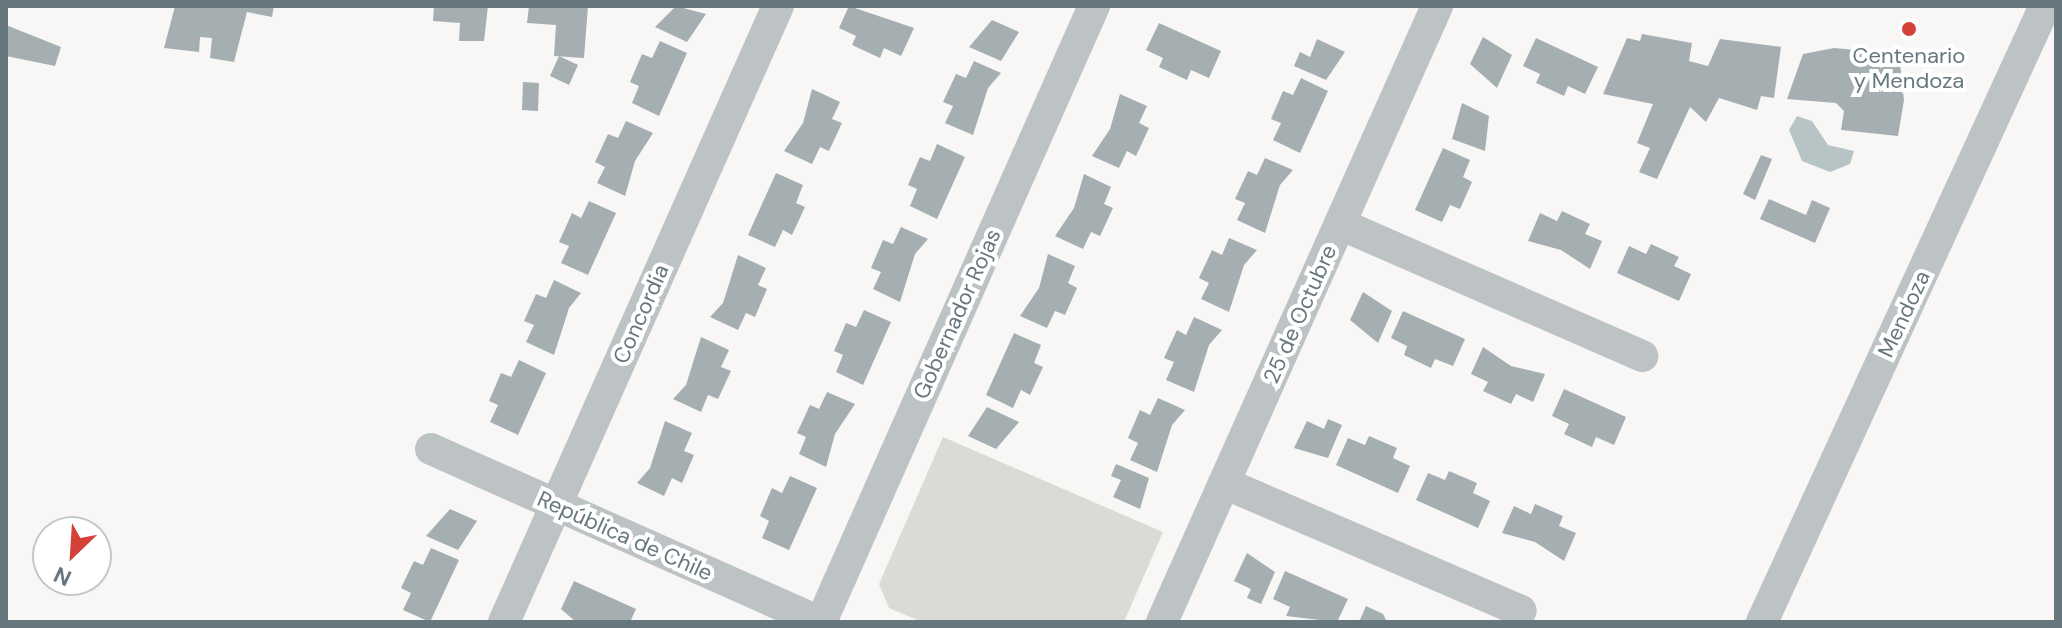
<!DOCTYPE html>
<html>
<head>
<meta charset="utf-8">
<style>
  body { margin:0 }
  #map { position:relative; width:2062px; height:628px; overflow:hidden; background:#f8f7f6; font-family:"DM Sans",sans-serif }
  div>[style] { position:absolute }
  .green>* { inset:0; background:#d9dcd5 }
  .water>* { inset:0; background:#b6c4c6 }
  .building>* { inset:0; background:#a5afb2 }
  .street>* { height:32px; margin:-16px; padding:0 16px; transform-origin:16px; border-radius:16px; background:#bdc3c5 }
  .dots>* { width:22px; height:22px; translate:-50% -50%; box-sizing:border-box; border:4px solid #fff; border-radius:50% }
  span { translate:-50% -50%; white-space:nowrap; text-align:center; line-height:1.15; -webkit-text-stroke:8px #fff; paint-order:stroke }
  .poi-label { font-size:22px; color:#66787e }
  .street-label { font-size:22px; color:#66787e }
  .frame { position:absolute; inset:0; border:8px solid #66787e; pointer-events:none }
  .north { position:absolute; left:32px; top:516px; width:80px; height:80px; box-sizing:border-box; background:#fff; border:2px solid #c2c9cb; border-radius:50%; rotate:205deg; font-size:22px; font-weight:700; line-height:32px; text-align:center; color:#66787e }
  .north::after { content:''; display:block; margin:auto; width:28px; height:36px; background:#d44139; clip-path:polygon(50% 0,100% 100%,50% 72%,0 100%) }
</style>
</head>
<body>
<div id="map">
  <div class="green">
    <i style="clip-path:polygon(943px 437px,1163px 532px,1124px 622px,922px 622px,889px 608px,879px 584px)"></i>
  </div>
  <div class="water">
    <i style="clip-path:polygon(1797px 116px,1812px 121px,1828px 145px,1854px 151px,1850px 164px,1830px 172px,1802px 161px,1789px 130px)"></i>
  </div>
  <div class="building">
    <i style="clip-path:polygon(175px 6px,274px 6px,272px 17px,247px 12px,234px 62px,210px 58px,212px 38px,200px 37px,199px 52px,164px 48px)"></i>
    <i style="clip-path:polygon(434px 6px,488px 6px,484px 41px,459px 41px,460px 23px,433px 21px)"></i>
    <i style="clip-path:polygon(529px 6px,588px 6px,584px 58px,554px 56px,556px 25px,527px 23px)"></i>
    <i style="clip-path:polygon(676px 6px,706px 14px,687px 42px,655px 27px)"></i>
    <i style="clip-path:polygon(849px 6px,914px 28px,901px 56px,884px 48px,880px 58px,852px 45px,856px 36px,839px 28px)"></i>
    <i style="clip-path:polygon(992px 20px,1019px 32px,1001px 61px,969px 47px)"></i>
    <i style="clip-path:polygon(1159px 23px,1221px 51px,1209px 78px,1191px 70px,1187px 80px,1159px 67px,1163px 58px,1146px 50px)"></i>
    <i style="clip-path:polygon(6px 25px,61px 47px,55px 66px,6px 56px)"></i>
    <i style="clip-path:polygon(1642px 34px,1692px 43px,1689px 61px,1708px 66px,1720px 39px,1781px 47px,1774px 98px,1761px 96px,1757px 110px,1719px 98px,1706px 122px,1690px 107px,1657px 179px,1639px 172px,1650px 148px,1637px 143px,1653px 104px,1603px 94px,1627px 38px,1640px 41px)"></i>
    <i style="clip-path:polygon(1483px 37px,1512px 55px,1497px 88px,1470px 64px)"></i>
    <i style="clip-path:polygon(1536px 38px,1598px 67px,1585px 94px,1568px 86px,1564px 96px,1536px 83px,1540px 74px,1523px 66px)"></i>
    <i style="clip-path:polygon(1317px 39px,1345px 52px,1326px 80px,1294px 66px,1300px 52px,1310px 57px)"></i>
    <i style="clip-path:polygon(660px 41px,687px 53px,659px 116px,632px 103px,639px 86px,630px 82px,642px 54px,652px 58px)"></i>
    <i style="clip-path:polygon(1834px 48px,1899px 54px,1904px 100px,1898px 136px,1841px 130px,1844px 111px,1836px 103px,1787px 99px,1803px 54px)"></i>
    <i style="clip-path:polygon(559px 56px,578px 65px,569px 85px,550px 76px)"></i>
    <i style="clip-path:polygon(974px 61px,1001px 73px,988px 88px,973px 135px,945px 123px,953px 106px,943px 102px,956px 74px,966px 78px)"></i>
    <i style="clip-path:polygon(1301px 78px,1328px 91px,1300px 153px,1273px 140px,1281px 123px,1271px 119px,1283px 91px,1293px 95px)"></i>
    <i style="clip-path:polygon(523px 82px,539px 83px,538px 111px,522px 110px)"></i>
    <i style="clip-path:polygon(812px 89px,840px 102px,832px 119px,842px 123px,829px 151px,820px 147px,812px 164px,784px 151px,803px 123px)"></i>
    <i style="clip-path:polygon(1120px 94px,1147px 106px,1139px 123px,1149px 128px,1136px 156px,1127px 151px,1119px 168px,1092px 156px,1110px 129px)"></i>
    <i style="clip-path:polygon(1462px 103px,1489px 116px,1485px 151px,1452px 139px)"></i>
    <i style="clip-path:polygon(626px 121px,653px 133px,635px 161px,625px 196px,597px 183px,605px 167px,595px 162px,608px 134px,618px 138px)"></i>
    <i style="clip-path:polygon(937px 144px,965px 157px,937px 219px,910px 206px,917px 189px,908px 185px,920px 157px,930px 161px)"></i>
    <i style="clip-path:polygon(1443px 148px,1470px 160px,1463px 177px,1472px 182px,1460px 209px,1450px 205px,1442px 222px,1415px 210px)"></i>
    <i style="clip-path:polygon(1761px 155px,1772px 159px,1755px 200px,1743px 194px)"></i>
    <i style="clip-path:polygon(1265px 158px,1293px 170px,1280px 185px,1265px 233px,1237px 220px,1245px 203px,1235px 199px,1248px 171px,1257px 175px)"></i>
    <i style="clip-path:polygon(776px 173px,803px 185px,796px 203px,805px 207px,792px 235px,783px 230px,775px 247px,748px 235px)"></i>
    <i style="clip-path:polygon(1084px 174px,1111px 187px,1104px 204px,1113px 208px,1100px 236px,1091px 232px,1083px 249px,1055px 236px,1074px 208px)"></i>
    <i style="clip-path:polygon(1769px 199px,1806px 215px,1812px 200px,1830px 208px,1815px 243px,1760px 219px)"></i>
    <i style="clip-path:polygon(589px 201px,616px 213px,588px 275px,561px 263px,569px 246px,559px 242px,572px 213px,581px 218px)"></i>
    <i style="clip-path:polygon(1562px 211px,1590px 224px,1585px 234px,1602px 241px,1590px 269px,1561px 250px,1528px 241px,1540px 213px,1557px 221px)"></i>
    <i style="clip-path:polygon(901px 227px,928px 239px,915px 254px,900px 302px,873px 289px,881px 272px,871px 268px,883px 240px,893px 244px)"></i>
    <i style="clip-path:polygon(1229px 238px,1257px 250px,1244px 265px,1229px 312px,1201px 299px,1209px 283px,1199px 278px,1212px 250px,1222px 255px)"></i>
    <i style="clip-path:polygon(1651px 244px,1679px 257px,1674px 266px,1691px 274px,1679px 301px,1617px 273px,1629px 246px,1646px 254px)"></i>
    <i style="clip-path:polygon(1048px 254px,1075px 266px,1068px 283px,1077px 288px,1065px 315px,1055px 311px,1047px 328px,1020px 316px,1039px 288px)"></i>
    <i style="clip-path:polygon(738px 255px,766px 268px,758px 285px,767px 289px,755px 317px,746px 313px,738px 330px,710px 317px,723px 303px)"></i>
    <i style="clip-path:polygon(554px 280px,581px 293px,569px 308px,554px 355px,526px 342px,534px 325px,524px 321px,536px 294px,546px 298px)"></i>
    <i style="clip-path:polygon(1363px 292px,1392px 311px,1378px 343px,1350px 320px)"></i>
    <i style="clip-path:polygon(864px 310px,891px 322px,863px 385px,836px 372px,843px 355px,834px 351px,846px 323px,856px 327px)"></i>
    <i style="clip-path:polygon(1403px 311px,1465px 339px,1453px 366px,1435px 359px,1431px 368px,1404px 355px,1407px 346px,1391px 338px)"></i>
    <i style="clip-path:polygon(1194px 317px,1222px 330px,1209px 345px,1194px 392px,1166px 380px,1174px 362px,1164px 358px,1177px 330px,1186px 335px)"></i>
    <i style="clip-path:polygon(1014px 333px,1041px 345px,1034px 363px,1043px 367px,1030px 395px,1021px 390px,1013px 408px,986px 395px)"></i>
    <i style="clip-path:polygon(701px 337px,729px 350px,721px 367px,731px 371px,718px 399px,708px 395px,701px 412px,673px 399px,686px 385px)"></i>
    <i style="clip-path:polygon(1483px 347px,1511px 366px,1545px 374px,1533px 402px,1516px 394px,1511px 404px,1483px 391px,1488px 382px,1471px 374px)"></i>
    <i style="clip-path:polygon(519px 360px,546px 373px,518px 435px,490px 422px,498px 405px,489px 401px,501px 373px,511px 377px)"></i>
    <i style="clip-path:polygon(1564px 389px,1626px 417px,1614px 445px,1596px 437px,1592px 447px,1564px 434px,1569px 424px,1552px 416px)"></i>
    <i style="clip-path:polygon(827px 392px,855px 404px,835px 434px,826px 467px,799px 454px,806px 437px,797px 433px,810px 405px,819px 409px)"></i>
    <i style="clip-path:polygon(1158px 398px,1185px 410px,1172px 425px,1157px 472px,1130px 460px,1138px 443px,1128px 438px,1140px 410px,1150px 415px)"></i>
    <i style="clip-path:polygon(987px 407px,1019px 422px,996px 449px,968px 436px)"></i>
    <i style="clip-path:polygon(1328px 419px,1342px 425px,1328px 458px,1294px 448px,1307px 421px,1324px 429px)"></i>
    <i style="clip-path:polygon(665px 421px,692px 433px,684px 451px,694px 455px,682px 483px,672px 478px,664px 496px,637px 483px,650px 468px)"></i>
    <i style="clip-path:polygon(1369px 436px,1397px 448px,1393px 458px,1410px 466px,1398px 493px,1336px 465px,1348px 438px,1365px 445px)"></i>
    <i style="clip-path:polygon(1116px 464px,1149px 478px,1140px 509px,1113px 497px,1121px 480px,1111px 476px)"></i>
    <i style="clip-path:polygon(1449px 471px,1477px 483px,1473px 493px,1490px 501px,1478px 528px,1416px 500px,1428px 473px,1445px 480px)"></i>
    <i style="clip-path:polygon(790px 476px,817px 488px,789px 550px,762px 538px,769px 521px,760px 516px,772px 488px,782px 493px)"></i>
    <i style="clip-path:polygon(1535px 504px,1563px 516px,1559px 526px,1576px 533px,1564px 561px,1535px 542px,1502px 533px,1514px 506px,1531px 514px)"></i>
    <i style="clip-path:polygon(450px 509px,477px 521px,458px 550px,426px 536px)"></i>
    <i style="clip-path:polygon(431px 548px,459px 560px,430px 622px,403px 610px,411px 593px,401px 588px,414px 561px,423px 565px)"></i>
    <i style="clip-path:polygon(1247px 553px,1275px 572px,1261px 604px,1247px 598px,1251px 589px,1234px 581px)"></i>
    <i style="clip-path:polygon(1285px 571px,1348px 599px,1337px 622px,1286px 616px,1290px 607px,1273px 599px)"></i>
    <i style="clip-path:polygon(574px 581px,636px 609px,630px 622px,576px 622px,561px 609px)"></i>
    <i style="clip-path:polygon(1366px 606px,1383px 614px,1387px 622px,1359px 622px)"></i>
  </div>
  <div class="street">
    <i style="left:1340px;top:224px;width:330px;rotate:23.6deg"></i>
    <i style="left:431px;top:449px;width:425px;rotate:24deg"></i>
    <i style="left:1224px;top:483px;width:323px;rotate:23.3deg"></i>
    <i style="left:504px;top:622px;width:674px;rotate:-66.02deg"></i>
    <i style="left:821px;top:622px;width:674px;rotate:-66.1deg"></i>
    <i style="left:1162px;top:622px;width:675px;rotate:-65.94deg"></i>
    <i style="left:1762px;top:622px;width:678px;rotate:-65.33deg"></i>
  </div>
  <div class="dots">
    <i style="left:1909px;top:29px;background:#d44139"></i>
  </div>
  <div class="poi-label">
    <span style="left:1909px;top:68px">Centenario<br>y Mendoza</span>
  </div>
  <div class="street-label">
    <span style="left:641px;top:314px;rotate:-66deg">Concordia</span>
    <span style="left:957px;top:314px;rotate:-66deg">Gobernador Rojas</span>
    <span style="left:1300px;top:314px;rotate:-66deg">25 de Octubre</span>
    <span style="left:1904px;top:314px;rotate:-65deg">Mendoza</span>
    <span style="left:625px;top:536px;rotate:24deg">República de Chile</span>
  </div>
  <div class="frame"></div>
  <div class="north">N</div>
</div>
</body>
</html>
